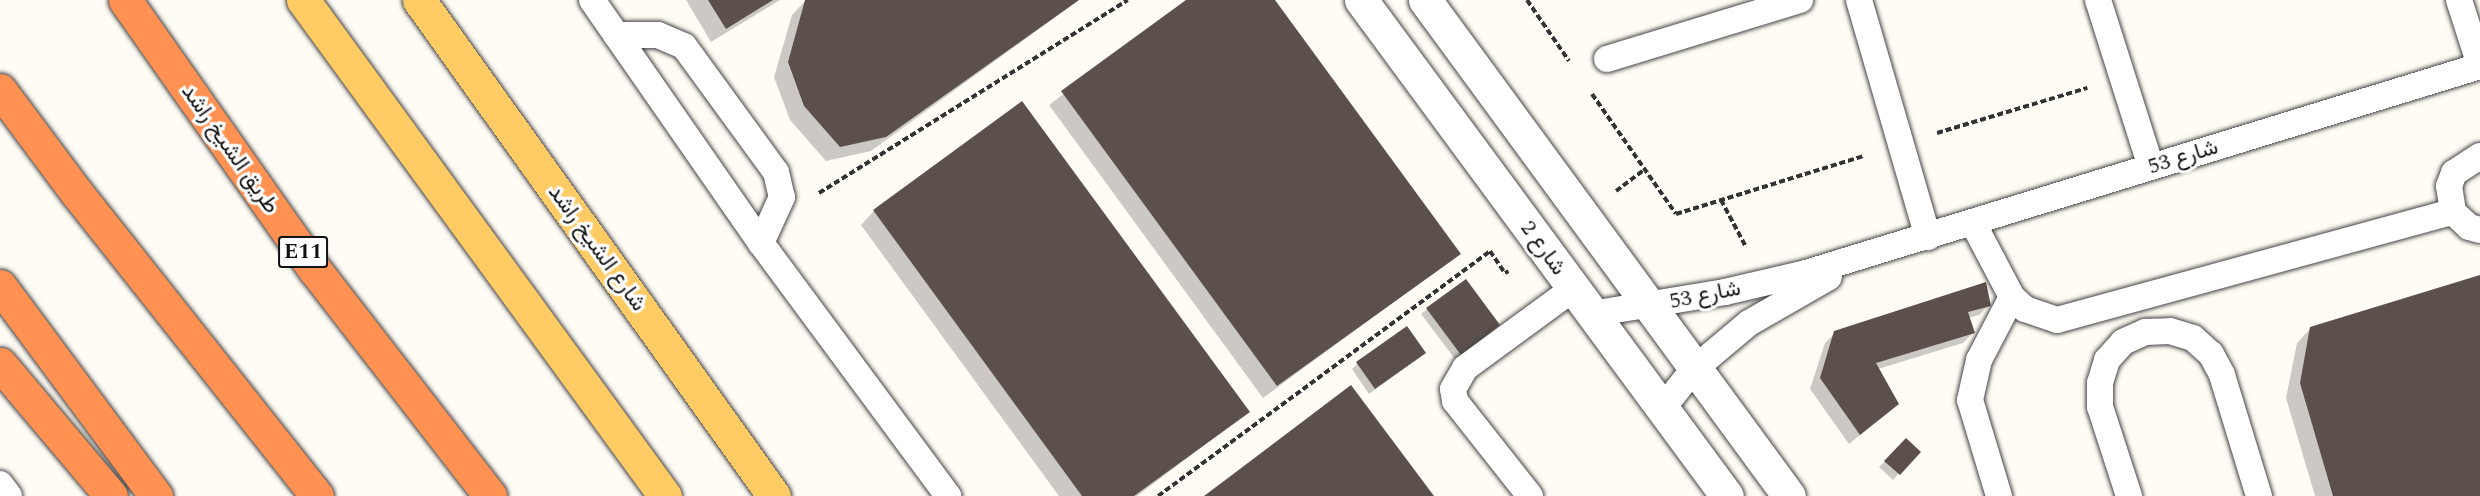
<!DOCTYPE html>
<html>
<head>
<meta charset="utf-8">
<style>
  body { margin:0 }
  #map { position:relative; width:2480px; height:496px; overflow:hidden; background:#fffcf5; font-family:Spectral,Vazirmatn,serif }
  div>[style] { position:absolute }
  .shadow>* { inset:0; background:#0003 }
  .building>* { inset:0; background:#5b504c }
  .path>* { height:4px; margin-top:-2px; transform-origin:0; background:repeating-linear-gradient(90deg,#333 0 6px,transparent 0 9px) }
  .roads { filter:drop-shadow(0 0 2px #444) drop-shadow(0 0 2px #444) }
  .service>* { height:26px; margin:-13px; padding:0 13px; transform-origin:13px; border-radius:13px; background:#fff }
  .tertiary>* { height:33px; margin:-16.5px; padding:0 16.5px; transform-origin:16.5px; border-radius:16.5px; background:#fff }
  .primary>* { height:33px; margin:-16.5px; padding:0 16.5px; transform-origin:16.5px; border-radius:16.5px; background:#ffcb65 }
  .motorway>* { height:33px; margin:-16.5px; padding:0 16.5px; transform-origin:16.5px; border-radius:16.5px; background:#ff9153 }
  span { translate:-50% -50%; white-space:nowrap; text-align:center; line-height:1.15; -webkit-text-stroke:6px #fff; paint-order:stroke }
  .shield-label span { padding:2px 4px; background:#fff; border:2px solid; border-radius:4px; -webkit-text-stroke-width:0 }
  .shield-label { font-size:21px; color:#111; font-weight:700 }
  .street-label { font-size:22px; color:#111 }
</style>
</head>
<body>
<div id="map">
  <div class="shadow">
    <i style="clip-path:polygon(686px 0,780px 0,711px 42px)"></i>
    <i style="clip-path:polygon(806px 0,1079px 0,871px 151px,826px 161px,790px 120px,774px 77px,792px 15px)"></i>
    <i style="clip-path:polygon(1189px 0,1273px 0,1459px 254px,1263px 398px,1049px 105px)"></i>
    <i style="clip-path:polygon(874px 211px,1248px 412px,1137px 496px,1059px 496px,861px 225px)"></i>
    <i style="clip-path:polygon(2480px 277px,2480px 496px,2315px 496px,2286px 398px,2297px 343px,2311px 328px)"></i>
    <i style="clip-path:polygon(1989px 305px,1979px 315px,1968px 318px,1973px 333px,1963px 343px,1878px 369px,1897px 404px,1849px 444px,1810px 389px,1825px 343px,1835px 333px)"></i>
    <i style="clip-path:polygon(1427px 309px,1498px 325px,1455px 359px,1421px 314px)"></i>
    <i style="clip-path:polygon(1424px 353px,1369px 394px,1352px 369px,1357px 364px)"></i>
    <i style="clip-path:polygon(1906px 440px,1919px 452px,1893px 480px,1879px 467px)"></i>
  </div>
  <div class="building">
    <i style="clip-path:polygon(708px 0,773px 0,726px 29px)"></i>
    <i style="clip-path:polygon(805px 0,1079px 0,886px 137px,840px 147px,804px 106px,788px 62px)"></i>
    <i style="clip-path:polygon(1186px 0,1275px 0,1461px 254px,1277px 386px,1061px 91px)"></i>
    <i style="clip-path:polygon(1022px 101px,1250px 412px,1134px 496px,1082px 496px,873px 210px)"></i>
    <i style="clip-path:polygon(2480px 275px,2480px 496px,2333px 496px,2300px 383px,2310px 327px)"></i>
    <i style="clip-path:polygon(1466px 279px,1500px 325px,1461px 355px,1426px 308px)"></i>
    <i style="clip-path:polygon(1986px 282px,1991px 306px,1968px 312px,1975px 333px,1876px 363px,1899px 404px,1860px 435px,1820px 378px,1834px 331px)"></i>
    <i style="clip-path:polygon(1407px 326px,1426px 353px,1375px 389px,1356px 362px)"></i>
    <i style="clip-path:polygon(1351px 385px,1434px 496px,1204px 496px,1224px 481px)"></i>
    <i style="clip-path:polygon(1906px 438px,1921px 452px,1900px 475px,1884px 461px)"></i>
  </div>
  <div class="path">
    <i style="left:1527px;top:0;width:74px;rotate:55.5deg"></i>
    <i style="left:1592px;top:94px;width:146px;rotate:55deg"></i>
    <i style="left:1676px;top:214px;width:196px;rotate:-17.2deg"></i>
    <i style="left:1937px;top:133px;width:157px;rotate:-16.7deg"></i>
    <i style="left:1616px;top:191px;width:35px;rotate:-37deg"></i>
    <i style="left:819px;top:193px;width:364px;rotate:-32deg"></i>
    <i style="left:1721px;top:200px;width:53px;rotate:62deg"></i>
    <i style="left:1158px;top:496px;width:413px;rotate:-36.4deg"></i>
    <i style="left:1490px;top:251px;width:27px;rotate:56deg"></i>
    <i style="left:1505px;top:273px;width:4px;rotate:-27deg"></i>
  </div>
  <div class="roads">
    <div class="service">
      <i style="left:592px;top:0;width:296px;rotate:55.2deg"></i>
      <i style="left:761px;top:243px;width:315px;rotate:53.5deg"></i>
      <i style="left:1859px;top:0;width:247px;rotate:73.8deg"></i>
      <i style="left:2098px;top:0;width:175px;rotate:72.4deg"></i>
      <i style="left:2459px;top:0;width:68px;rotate:72.1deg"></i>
      <i style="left:616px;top:35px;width:42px"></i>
      <i style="left:658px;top:35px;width:28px;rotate:23deg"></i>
      <i style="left:684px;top:46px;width:156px;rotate:53.9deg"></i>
      <i style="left:776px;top:172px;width:26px;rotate:77deg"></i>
      <i style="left:782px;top:197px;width:51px;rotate:114.5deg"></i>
      <i style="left:1607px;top:59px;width:202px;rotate:-17deg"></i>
      <i style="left:2480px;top:156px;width:31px;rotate:147deg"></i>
      <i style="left:2454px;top:173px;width:14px;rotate:111deg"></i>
      <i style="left:2449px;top:186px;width:26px;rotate:81deg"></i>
      <i style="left:2453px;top:212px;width:22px;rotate:43deg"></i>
      <i style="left:2469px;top:227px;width:11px;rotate:15deg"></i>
      <i style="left:1973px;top:223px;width:84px;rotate:62.2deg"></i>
      <i style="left:2012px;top:297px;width:18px;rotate:43deg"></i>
      <i style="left:2025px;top:309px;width:34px;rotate:19deg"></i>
      <i style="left:2057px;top:320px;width:410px;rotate:-15.3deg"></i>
      <i style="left:1591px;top:314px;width:136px;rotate:-9.3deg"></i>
      <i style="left:1725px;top:292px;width:83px;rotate:-13.2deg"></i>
      <i style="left:1806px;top:273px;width:705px;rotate:-17.07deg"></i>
      <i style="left:1662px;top:409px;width:50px;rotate:-51.5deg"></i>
      <i style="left:1693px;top:370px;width:73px;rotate:-40deg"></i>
      <i style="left:1749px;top:323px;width:92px;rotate:-29.9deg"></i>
      <i style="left:0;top:484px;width:15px;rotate:53deg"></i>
      <i style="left:1530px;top:496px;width:121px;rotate:-128.3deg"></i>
      <i style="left:1455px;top:401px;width:12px;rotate:-99deg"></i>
      <i style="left:1453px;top:389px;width:24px;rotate:-60deg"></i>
      <i style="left:1465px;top:368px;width:134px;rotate:-36.2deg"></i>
      <i style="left:1999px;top:496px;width:100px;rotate:-106.8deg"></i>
      <i style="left:1970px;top:400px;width:41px;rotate:-77.3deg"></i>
      <i style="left:1979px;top:360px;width:71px;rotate:-62.4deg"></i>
      <i style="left:2129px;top:496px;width:94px;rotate:-108deg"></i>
      <i style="left:2100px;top:407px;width:24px;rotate:-90deg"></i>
      <i style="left:2100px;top:383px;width:24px;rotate:-73deg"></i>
      <i style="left:2107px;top:360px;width:24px;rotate:-48deg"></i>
      <i style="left:2123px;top:342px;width:24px;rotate:-24deg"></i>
      <i style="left:2145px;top:332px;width:25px;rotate:-2deg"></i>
      <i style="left:2170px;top:331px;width:24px;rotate:17deg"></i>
      <i style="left:2193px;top:338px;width:24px;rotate:42deg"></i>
      <i style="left:2211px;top:354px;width:24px;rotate:62deg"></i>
      <i style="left:2222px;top:375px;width:127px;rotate:73deg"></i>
    </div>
    <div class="tertiary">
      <i style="left:1361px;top:0;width:616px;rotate:53.58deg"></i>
      <i style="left:1425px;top:0;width:615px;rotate:53.73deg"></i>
    </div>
    <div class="primary">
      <i style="left:303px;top:0;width:614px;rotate:53.88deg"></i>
      <i style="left:419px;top:0;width:610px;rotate:54.41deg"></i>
    </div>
    <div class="motorway">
      <i style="left:125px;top:0;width:330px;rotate:54.9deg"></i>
      <i style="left:315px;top:270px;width:286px;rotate:52.2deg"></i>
      <i style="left:0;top:90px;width:127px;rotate:53.3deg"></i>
      <i style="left:76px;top:192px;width:388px;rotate:51.6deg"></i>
      <i style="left:0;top:286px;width:262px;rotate:53.4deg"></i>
      <i style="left:0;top:364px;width:172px;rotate:49.9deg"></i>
    </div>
  </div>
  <div class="shield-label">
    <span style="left:303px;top:252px">E11</span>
  </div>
  <div class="street-label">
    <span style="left:230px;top:149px;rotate:55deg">طريق الشيخ راشد</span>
    <span style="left:2183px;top:157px;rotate:-17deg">شارع 53</span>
    <span style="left:597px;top:248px;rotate:54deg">شارع الشيخ راشد</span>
    <span style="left:1543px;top:248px;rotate:54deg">شارع 2</span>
    <span style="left:1705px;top:295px;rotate:-11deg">شارع 53</span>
  </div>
</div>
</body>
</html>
